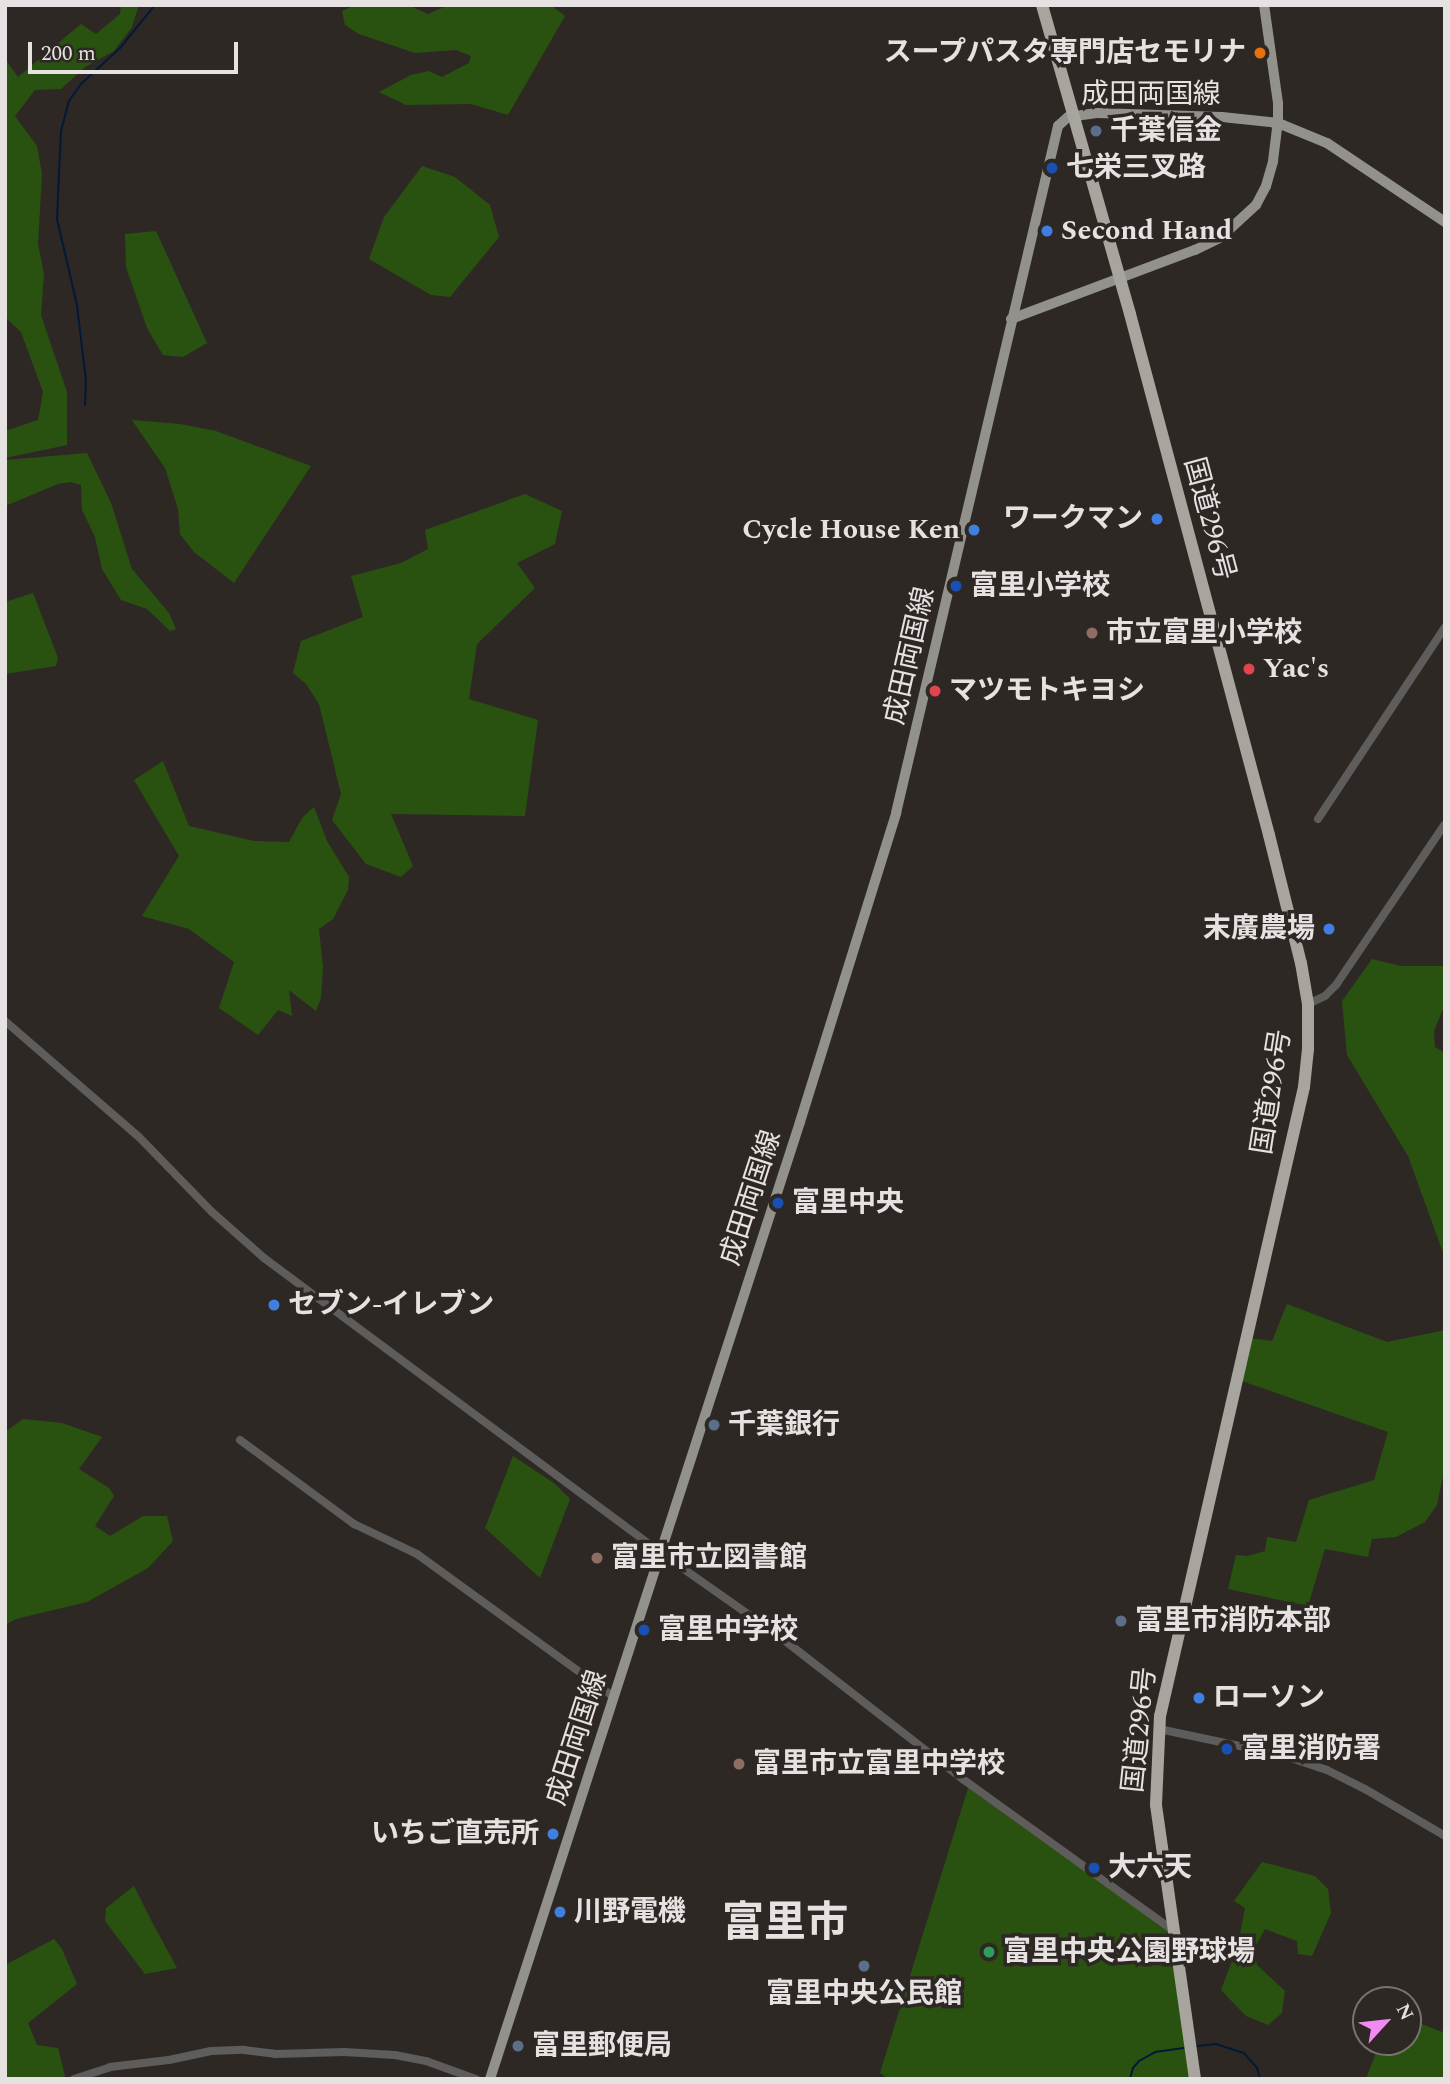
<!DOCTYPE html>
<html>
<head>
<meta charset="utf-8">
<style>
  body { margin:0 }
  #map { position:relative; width:1450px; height:2084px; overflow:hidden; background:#2e2825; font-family:Spectral,"Noto Sans JP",serif }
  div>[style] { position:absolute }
  .green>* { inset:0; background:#295210 }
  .stream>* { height:2px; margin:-1px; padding:0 1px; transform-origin:1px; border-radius:1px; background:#021937 }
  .minor>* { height:8px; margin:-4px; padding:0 4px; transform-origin:4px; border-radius:4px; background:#5e5d5b }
  .major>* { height:10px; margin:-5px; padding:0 5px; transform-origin:5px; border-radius:5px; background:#93918b }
  .highway>* { height:12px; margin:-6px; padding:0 6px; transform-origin:6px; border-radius:6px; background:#a7a59e }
  .dots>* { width:19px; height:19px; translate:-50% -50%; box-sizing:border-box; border:4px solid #2e2825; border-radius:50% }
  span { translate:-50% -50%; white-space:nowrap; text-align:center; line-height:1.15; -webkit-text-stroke:7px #2e2825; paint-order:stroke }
  .poi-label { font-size:28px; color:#e6e2e1; font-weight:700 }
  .right { translate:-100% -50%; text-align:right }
  .left { translate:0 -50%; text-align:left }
  .street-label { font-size:28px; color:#e6e2e1 }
  .town-label { font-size:42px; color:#e6e2e1; font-weight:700 }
  .frame { position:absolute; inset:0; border:7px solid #e6e2e1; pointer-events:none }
  .north { position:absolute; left:1352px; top:1986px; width:70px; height:70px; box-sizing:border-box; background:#2e2825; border:2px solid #787270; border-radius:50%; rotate:63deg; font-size:19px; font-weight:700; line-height:28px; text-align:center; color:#e6e2e1 }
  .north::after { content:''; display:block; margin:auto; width:24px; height:32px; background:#f38af1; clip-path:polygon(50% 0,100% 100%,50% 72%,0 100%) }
  .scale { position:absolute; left:28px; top:42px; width:210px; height:32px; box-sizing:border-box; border:4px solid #e6e2e1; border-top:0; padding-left:9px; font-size:21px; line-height:24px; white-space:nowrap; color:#e6e2e1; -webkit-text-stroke:5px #2e2825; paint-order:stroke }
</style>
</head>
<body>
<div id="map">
  <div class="green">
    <i style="clip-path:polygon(121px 5px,139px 5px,132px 27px,114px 51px,85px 67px,61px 89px,35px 90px,15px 116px,37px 146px,42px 174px,38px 244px,44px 274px,41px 315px,67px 392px,67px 445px,5px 458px,5px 431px,38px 420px,43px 392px,21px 332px,5px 317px,5px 59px,18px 77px,81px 24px,96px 34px,120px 14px)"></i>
    <i style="clip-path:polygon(355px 5px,408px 5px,428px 14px,449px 5px,551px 5px,565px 16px,508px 115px,471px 104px,406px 105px,379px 92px,411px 75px,429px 71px,442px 77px,469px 63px,471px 56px,456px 50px,415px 53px,359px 34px,345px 25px,342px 11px)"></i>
    <i style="clip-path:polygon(422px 166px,455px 177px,490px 205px,499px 237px,450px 297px,431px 295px,369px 259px,384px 217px)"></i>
    <i style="clip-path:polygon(156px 231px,207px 343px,183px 357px,163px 355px,147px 328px,126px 267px,125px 234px)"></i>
    <i style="clip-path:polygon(132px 420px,180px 424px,216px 431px,311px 466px,234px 583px,194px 552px,180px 534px,178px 509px,165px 468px)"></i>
    <i style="clip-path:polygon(87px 453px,111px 503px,132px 569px,169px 613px,176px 629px,170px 631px,147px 609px,121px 600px,102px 569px,95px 537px,82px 510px,81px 485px,71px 482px,58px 484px,5px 506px,5px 460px)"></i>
    <i style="clip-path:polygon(525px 494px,562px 511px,555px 544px,517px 563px,535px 588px,477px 644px,469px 699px,538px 720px,525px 816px,391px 814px,413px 866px,401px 877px,366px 864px,332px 820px,341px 794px,319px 704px,306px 684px,293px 673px,301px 641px,363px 617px,351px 576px,401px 563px,428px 549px,425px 530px)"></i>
    <i style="clip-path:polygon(33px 593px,58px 658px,56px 666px,5px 674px,5px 602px)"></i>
    <i style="clip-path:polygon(163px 761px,189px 826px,254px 841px,289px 842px,302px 818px,314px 807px,327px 841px,349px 877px,348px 890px,333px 919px,319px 929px,323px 967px,321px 998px,316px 1011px,289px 990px,292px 1016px,278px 1010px,258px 1035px,219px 1008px,234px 962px,189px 929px,142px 916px,179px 856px,134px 780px)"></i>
    <i style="clip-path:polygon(1372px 959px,1401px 966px,1445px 966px,1445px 1004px,1434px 1031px,1435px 1047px,1445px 1053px,1445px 1258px,1408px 1156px,1347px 1055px,1342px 1001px)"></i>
    <i style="clip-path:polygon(1287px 1304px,1387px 1342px,1445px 1330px,1445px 1467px,1437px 1505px,1425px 1522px,1396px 1537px,1372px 1539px,1368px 1557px,1325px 1549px,1308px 1606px,1228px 1589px,1236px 1555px,1248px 1556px,1265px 1551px,1267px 1537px,1296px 1542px,1309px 1500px,1374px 1480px,1388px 1432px,1242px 1381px,1250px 1338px,1272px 1341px)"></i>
    <i style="clip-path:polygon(23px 1419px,62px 1423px,102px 1437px,79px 1469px,109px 1488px,114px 1496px,95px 1526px,110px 1536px,143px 1516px,167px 1516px,173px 1541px,148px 1568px,87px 1602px,16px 1619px,5px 1625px,5px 1432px)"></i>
    <i style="clip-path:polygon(513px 1456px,554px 1483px,570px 1499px,540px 1578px,485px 1528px)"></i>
    <i style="clip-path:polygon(968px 1788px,1170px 1932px,1190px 2079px,889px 2079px,880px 2073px)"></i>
    <i style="clip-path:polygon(1262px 1862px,1315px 1876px,1328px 1889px,1331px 1913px,1312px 1956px,1298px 1954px,1297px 1941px,1265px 1929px,1254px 1949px,1257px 1965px,1285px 1991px,1282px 2013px,1268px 2025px,1246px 2016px,1221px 1990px,1238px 1945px,1245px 1908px,1234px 1901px)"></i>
    <i style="clip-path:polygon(134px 1886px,152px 1922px,177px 1968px,145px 1974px,105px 1921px,106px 1908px)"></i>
    <i style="clip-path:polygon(54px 1939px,62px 1949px,77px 1984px,28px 2023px,37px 2045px,58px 2048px,65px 2076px,57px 2079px,5px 2079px,5px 1965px)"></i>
    <i style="clip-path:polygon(1408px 2019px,1445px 2033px,1445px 2079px,1366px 2079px,1380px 2042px,1408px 2042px)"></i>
  </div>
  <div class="stream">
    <i style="left:85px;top:405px;width:24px;rotate:-88deg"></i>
    <i style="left:86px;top:381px;width:77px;rotate:-96.8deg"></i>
    <i style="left:77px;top:305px;width:88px;rotate:-103.1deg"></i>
    <i style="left:57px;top:219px;width:88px;rotate:-87.4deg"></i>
    <i style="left:61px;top:131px;width:31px;rotate:-75deg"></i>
    <i style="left:69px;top:101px;width:21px;rotate:-55deg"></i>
    <i style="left:81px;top:84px;width:53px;rotate:-42.7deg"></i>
    <i style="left:120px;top:48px;width:55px;rotate:-50.9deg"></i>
    <i style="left:1197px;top:2046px;width:19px;rotate:-6deg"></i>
    <i style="left:1216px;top:2044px;width:29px;rotate:18deg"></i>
    <i style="left:1244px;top:2053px;width:20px;rotate:49deg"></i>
    <i style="left:1257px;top:2068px;width:11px;rotate:75deg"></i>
    <i style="left:1130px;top:2079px;width:11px;rotate:-75deg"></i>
    <i style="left:1133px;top:2068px;width:9px;rotate:-49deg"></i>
    <i style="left:1139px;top:2061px;width:18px;rotate:-29deg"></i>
    <i style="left:1155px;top:2052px;width:29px;rotate:-8deg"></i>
  </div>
  <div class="minor">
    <i style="left:1318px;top:819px;width:230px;rotate:-56.5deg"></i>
    <i style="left:1308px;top:1004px;width:19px;rotate:-25deg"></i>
    <i style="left:1325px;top:996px;width:16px;rotate:-45deg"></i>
    <i style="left:1336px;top:985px;width:194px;rotate:-55.9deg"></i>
    <i style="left:5px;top:1021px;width:177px;rotate:40.9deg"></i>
    <i style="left:139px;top:1137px;width:105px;rotate:45.8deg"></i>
    <i style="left:212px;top:1212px;width:69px;rotate:41.5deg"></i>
    <i style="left:264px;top:1258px;width:495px;rotate:36.6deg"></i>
    <i style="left:661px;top:1553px;width:139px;rotate:35.1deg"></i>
    <i style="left:775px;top:1633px;width:239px;rotate:37.9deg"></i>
    <i style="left:964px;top:1780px;width:259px;rotate:35.7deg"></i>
    <i style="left:240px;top:1440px;width:142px;rotate:36.4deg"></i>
    <i style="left:354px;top:1524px;width:70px;rotate:25.5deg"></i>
    <i style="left:417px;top:1554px;width:243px;rotate:36deg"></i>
    <i style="left:1159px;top:1729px;width:126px;rotate:11.9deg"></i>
    <i style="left:1282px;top:1755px;width:47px;rotate:18.4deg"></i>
    <i style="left:1327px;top:1770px;width:42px;rotate:26.6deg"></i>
    <i style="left:1365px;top:1789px;width:93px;rotate:30.4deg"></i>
    <i style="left:74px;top:2079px;width:38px;rotate:-18deg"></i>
    <i style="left:110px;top:2067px;width:59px;rotate:-6.8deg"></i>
    <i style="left:169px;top:2060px;width:43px;rotate:-12.1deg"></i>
    <i style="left:211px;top:2051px;width:33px;rotate:-2deg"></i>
    <i style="left:244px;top:2050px;width:31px;rotate:7deg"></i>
    <i style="left:275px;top:2054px;width:69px;rotate:-1.7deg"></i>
    <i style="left:344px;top:2052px;width:51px;rotate:3.4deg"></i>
    <i style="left:395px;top:2055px;width:32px;rotate:11deg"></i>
    <i style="left:426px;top:2061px;width:53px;rotate:19.8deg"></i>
  </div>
  <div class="major">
    <i style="left:1011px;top:319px;width:197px;rotate:-20.6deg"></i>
    <i style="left:1195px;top:250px;width:28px;rotate:-26deg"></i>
    <i style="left:1220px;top:238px;width:49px;rotate:-42.5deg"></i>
    <i style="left:1256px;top:205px;width:21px;rotate:-62deg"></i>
    <i style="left:1266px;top:186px;width:26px;rotate:-74deg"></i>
    <i style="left:1273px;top:161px;width:38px;rotate:-83deg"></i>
    <i style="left:1278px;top:123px;width:20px;rotate:-90deg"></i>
    <i style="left:1278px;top:103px;width:99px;rotate:-98.1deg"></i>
    <i style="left:490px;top:2079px;width:1006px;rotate:-72.05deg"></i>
    <i style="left:800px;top:1122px;width:324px;rotate:-72.7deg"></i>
    <i style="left:896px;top:813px;width:706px;rotate:-76.73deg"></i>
    <i style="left:1058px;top:126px;width:13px;rotate:-42deg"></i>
    <i style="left:1068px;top:117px;width:29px;rotate:-8deg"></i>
    <i style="left:1097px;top:113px;width:125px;rotate:1.8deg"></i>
    <i style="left:1222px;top:117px;width:56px;rotate:6.1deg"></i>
    <i style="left:1278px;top:123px;width:53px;rotate:22.2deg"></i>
    <i style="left:1327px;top:143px;width:142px;rotate:33.8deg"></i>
  </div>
  <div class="highway">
    <i style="left:1042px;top:5px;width:321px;rotate:74.1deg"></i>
    <i style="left:1130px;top:314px;width:539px;rotate:75.06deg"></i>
    <i style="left:1269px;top:835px;width:132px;rotate:76deg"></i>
    <i style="left:1301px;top:963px;width:42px;rotate:80.3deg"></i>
    <i style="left:1308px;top:1004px;width:45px;rotate:90deg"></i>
    <i style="left:1308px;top:1049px;width:38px;rotate:96deg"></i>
    <i style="left:1304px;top:1087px;width:645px;rotate:102.89deg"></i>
    <i style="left:1160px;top:1716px;width:89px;rotate:92.6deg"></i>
    <i style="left:1156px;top:1805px;width:277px;rotate:81.9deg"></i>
  </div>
  <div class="dots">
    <i style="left:1260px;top:53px;background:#e8710a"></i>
    <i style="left:1096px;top:131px;background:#5c6f8a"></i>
    <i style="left:1052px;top:168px;background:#1a4fb4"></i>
    <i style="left:1047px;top:231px;background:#3f7fe0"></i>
    <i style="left:1157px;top:519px;background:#3f7fe0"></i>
    <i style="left:974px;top:530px;background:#3f7fe0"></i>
    <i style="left:956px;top:586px;background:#1a4fb4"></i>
    <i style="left:1092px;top:633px;background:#8d6e63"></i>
    <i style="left:1249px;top:669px;background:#e0444e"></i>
    <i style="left:935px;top:691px;background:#e0444e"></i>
    <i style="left:1329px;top:929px;background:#3f7fe0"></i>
    <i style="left:778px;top:1203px;background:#1a4fb4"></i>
    <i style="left:274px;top:1305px;background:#3f7fe0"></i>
    <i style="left:714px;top:1425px;background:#5c6f8a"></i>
    <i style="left:597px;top:1558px;background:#8d6e63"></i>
    <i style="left:1121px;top:1621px;background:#5c6f8a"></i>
    <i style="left:644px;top:1630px;background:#1a4fb4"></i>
    <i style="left:1199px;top:1698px;background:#3f7fe0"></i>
    <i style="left:1227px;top:1749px;background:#1a4fb4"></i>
    <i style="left:739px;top:1764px;background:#8d6e63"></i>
    <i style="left:553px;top:1834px;background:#3f7fe0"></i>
    <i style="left:1094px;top:1868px;background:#1a4fb4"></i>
    <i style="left:560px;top:1912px;background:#3f7fe0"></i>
    <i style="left:989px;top:1952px;background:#2e9e5b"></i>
    <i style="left:864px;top:1966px;background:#5c6f8a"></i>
    <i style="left:518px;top:2046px;background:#5c6f8a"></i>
  </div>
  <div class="poi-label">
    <span class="right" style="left:1246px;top:53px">スープパスタ専門店セモリナ</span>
    <span class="left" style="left:1110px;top:131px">千葉信金</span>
    <span class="left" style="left:1066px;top:168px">七栄三叉路</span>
    <span class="left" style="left:1061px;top:231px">Second Hand</span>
    <span class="right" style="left:1143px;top:519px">ワークマン</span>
    <span class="right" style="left:960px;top:530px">Cycle House Ken</span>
    <span class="left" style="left:970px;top:586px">富里小学校</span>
    <span class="left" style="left:1106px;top:633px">市立富里小学校</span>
    <span class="left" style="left:1263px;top:669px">Yac's</span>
    <span class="left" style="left:949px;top:691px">マツモトキヨシ</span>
    <span class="right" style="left:1315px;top:929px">末廣農場</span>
    <span class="left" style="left:792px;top:1203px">富里中央</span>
    <span class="left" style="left:288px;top:1305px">セブン-イレブン</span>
    <span class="left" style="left:728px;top:1425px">千葉銀行</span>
    <span class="left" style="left:611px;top:1558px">富里市立図書館</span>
    <span class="left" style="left:1135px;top:1621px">富里市消防本部</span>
    <span class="left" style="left:658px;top:1630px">富里中学校</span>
    <span class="left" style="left:1213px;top:1698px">ローソン</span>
    <span class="left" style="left:1241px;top:1749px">富里消防署</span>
    <span class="left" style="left:753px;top:1764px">富里市立富里中学校</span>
    <span class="right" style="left:539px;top:1834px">いちご直売所</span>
    <span class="left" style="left:1108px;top:1868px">大六天</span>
    <span class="left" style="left:574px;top:1912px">川野電機</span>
    <span class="left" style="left:1003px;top:1952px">富里中央公園野球場</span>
    <span style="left:864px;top:1994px">富里中央公民館</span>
    <span class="left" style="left:532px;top:2046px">富里郵便局</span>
  </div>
  <div class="street-label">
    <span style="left:1151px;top:95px">成田両国線</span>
    <span style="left:1209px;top:519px;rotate:75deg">国道296号</span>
    <span style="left:910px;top:656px;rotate:-77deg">成田両国線</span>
    <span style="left:1272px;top:1092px;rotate:-81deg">国道296号</span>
    <span style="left:751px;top:1198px;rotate:-72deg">成田両国線</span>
    <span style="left:1140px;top:1730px;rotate:-84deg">国道296号</span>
    <span style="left:577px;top:1738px;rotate:-72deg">成田両国線</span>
  </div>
  <div class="town-label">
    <span style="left:785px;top:1924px">富里市</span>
  </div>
  <div class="frame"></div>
  <div class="north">N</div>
  <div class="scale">200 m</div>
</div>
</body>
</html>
